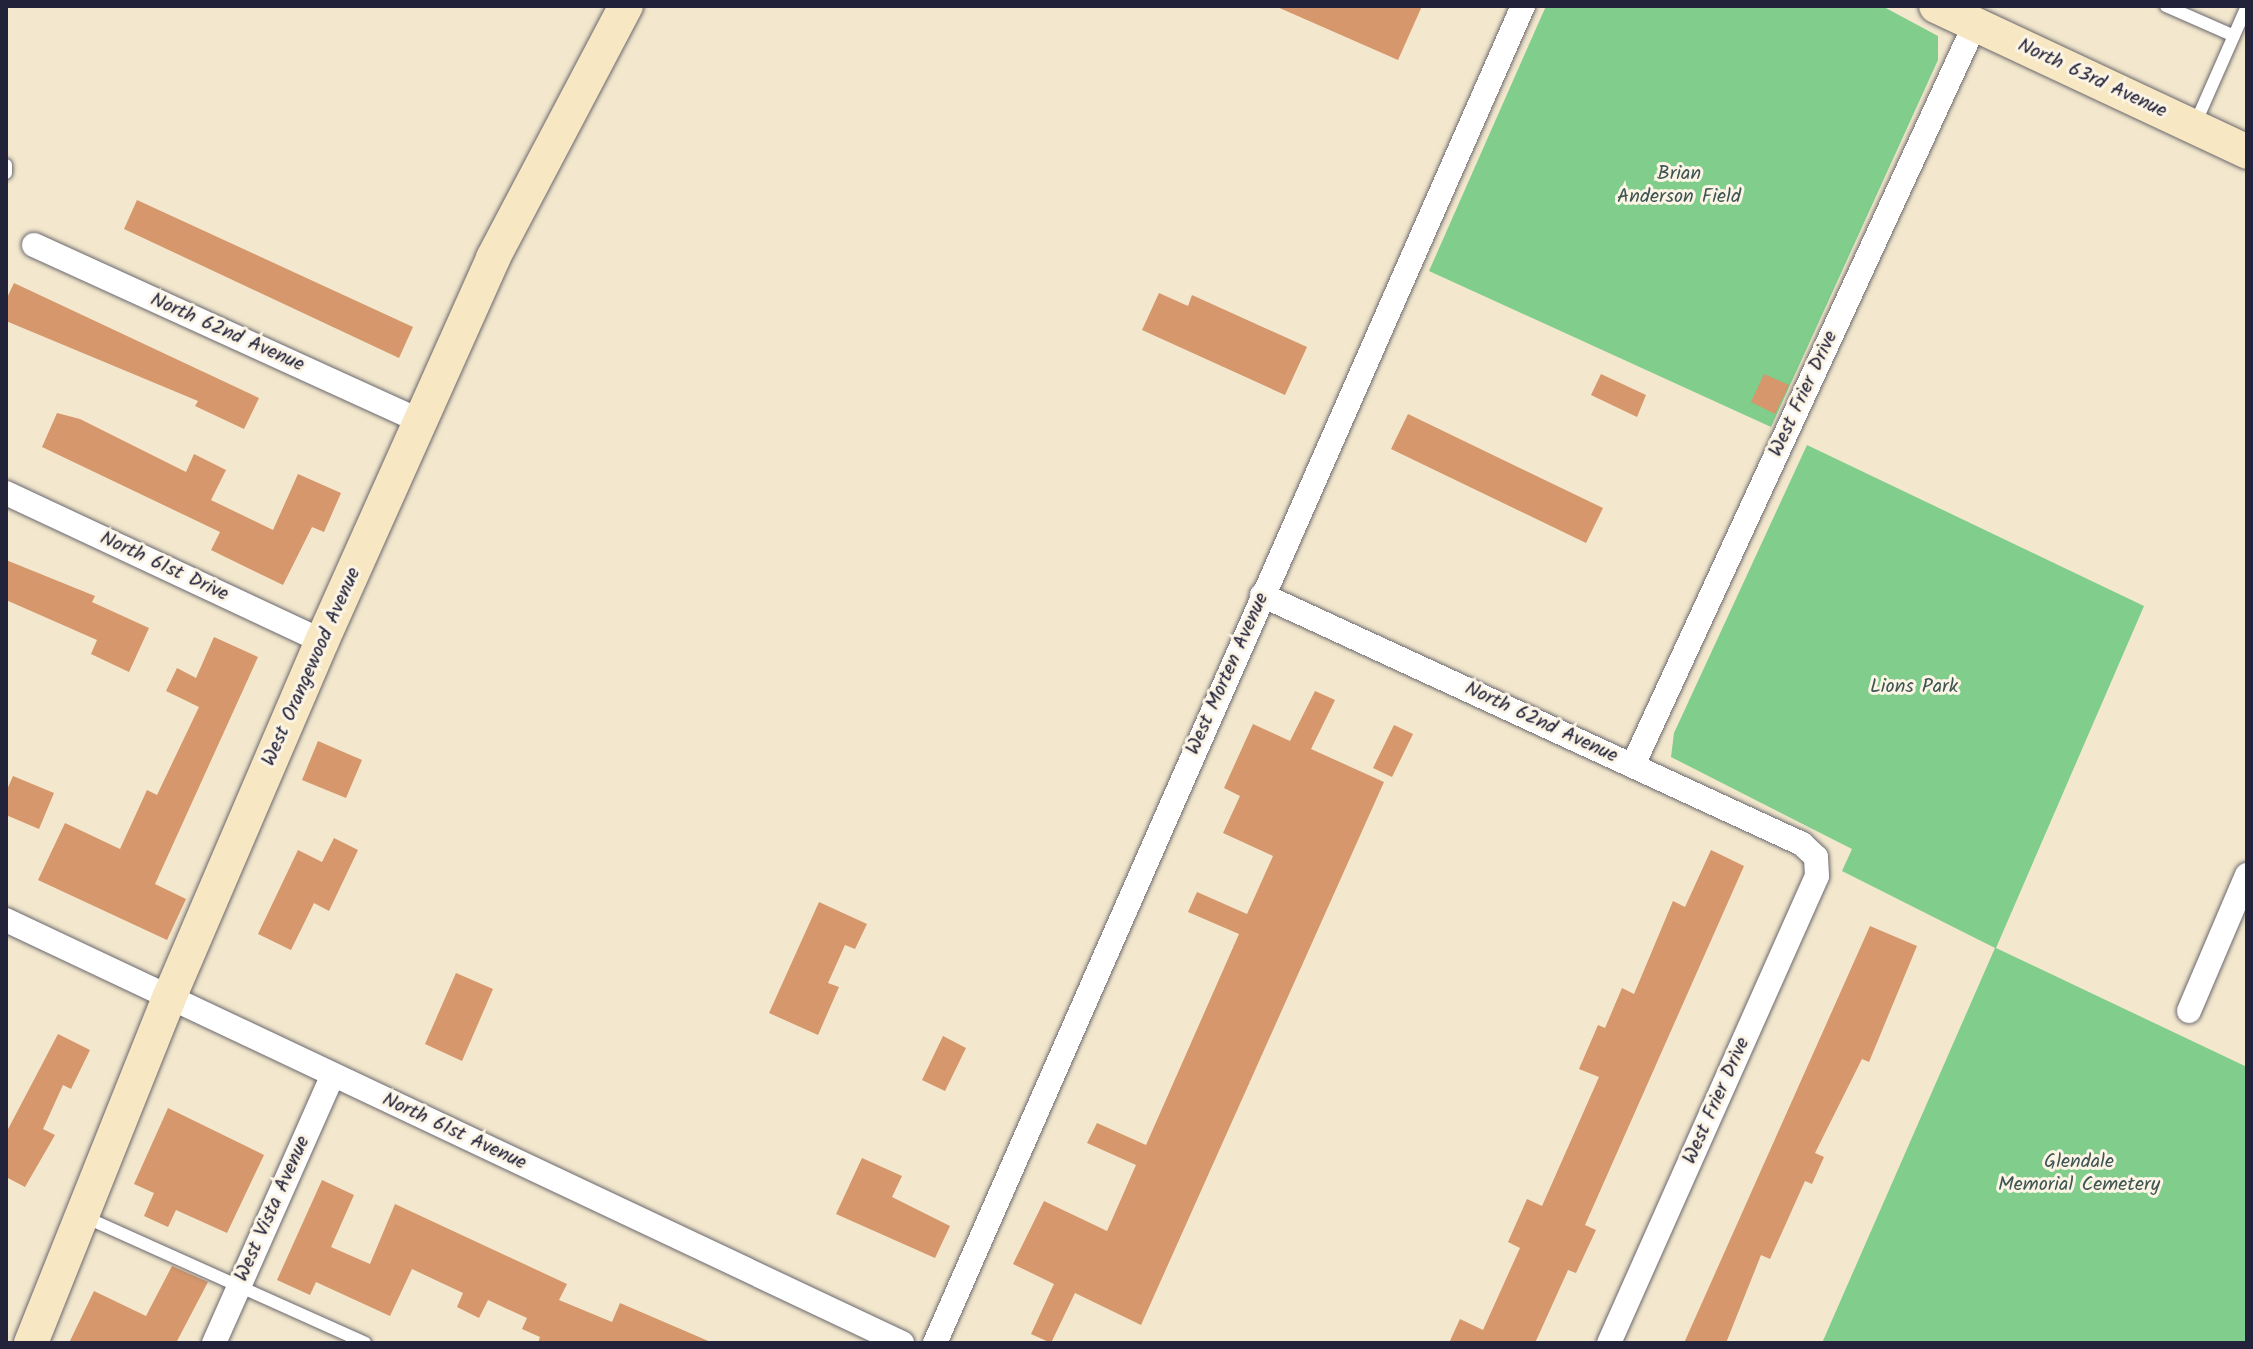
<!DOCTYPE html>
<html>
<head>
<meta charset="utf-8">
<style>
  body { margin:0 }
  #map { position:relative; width:2253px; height:1349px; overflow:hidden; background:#f3e8cd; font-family:Kalam,sans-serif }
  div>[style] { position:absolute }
  .green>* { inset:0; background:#81cd8b }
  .building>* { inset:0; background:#d5976b }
  .roads { filter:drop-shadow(0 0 2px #6b676e) drop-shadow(0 0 2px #6b676e) }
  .lane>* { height:12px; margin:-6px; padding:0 6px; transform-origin:6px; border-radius:6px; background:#fff }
  .street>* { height:24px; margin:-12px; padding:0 12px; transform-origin:12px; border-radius:12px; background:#fff }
  .secondary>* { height:34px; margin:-17px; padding:0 17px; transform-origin:17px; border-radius:17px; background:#f7e8c3 }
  span { translate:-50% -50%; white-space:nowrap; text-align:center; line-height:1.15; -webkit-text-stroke:6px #fcf5e5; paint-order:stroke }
  .street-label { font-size:20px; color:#22223b }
  .park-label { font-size:20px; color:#3e5553 }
  .frame { position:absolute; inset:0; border:8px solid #22223b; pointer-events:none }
</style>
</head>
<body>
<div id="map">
  <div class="green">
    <i style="clip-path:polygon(1546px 6px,1882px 6px,1938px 36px,1938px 60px,1771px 427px,1429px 271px)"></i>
    <i style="clip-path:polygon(1807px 445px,2144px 606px,1996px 948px,2247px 1067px,2247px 1343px,1822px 1343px,1995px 948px,1842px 871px,1852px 849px,1671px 757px,1674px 733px)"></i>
  </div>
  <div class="building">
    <i style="clip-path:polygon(1275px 6px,1422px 6px,1398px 60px)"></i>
    <i style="clip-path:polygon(137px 200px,413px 327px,399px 358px,124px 229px)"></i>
    <i style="clip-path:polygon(14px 283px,259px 398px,244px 429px,195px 406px,198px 401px,6px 321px,6px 300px)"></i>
    <i style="clip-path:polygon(1159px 293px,1188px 306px,1192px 295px,1307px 347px,1285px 395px,1142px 330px)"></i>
    <i style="clip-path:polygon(1601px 374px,1646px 395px,1637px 417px,1591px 395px)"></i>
    <i style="clip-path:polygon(1764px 374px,1789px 385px,1775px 414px,1751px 402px)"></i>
    <i style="clip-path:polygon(57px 413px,80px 419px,186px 472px,194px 454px,226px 470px,211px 500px,273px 530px,298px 474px,341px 493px,324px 532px,312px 527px,283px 585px,211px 550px,220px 532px,42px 447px)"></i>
    <i style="clip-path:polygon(1408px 414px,1603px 508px,1586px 543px,1391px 449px)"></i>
    <i style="clip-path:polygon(6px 560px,95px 596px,92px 602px,149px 628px,129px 672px,91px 654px,97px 640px,6px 600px)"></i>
    <i style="clip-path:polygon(214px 637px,258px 657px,155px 884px,186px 899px,167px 940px,38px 880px,65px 823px,120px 849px,147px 790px,157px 795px,199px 707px,166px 691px,177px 668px,196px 678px)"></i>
    <i style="clip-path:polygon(1315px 691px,1335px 700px,1311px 749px,1384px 782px,1141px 1325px,1075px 1293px,1051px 1343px,1031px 1334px,1054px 1284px,1013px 1264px,1044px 1201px,1107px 1231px,1136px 1165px,1087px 1143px,1097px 1123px,1146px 1145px,1239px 934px,1188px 912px,1197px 892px,1247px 914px,1273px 856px,1223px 833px,1240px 796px,1224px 788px,1253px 724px,1290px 741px)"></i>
    <i style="clip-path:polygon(1394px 725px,1413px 734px,1392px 777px,1373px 768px)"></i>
    <i style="clip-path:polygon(318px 741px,362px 760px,346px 798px,302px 780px)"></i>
    <i style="clip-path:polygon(13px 776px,54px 793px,39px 829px,6px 815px,6px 792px)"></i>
    <i style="clip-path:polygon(334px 838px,358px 850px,329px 911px,314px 903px,291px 950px,258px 934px,298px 850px,322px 862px)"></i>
    <i style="clip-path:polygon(1711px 850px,1744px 866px,1585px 1225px,1596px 1230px,1576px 1273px,1568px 1270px,1535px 1343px,1449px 1343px,1460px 1319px,1483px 1330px,1520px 1248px,1508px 1242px,1527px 1199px,1542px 1206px,1599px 1077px,1579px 1069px,1598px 1025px,1605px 1028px,1622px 988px,1634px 994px,1673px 901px,1685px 907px)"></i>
    <i style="clip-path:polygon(819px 902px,867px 924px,855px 949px,845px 945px,828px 983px,839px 987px,818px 1035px,769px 1013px)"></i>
    <i style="clip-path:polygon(1870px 926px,1917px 946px,1869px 1062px,1862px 1059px,1815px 1153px,1824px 1157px,1812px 1184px,1805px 1181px,1770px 1259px,1761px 1255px,1726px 1343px,1684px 1343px)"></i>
    <i style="clip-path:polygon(456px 973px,493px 989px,462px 1061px,425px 1044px)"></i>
    <i style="clip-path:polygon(58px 1034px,90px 1050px,71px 1089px,63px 1085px,43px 1129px,55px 1135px,25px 1187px,6px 1177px,6px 1133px)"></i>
    <i style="clip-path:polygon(943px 1036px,966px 1048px,945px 1091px,922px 1080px)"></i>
    <i style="clip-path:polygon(168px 1108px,264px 1155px,227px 1233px,176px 1210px,168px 1227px,144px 1216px,154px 1193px,134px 1184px)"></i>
    <i style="clip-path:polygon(862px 1158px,902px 1176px,892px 1197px,950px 1226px,935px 1258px,836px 1214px)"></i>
    <i style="clip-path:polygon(322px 1180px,354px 1195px,331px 1247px,370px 1264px,395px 1204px,567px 1284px,559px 1300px,612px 1322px,620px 1303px,713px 1343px,538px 1343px,540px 1337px,522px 1329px,527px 1318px,488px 1300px,479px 1318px,457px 1307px,463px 1293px,412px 1269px,390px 1316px,316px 1282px,310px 1295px,277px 1280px)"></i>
    <i style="clip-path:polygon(172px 1266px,208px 1282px,176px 1343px,69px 1343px,94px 1291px,146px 1316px)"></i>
  </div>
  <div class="roads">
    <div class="lane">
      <i style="left:2166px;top:6px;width:74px;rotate:23.8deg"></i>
      <i style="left:2195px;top:124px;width:129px;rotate:-66.2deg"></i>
      <i style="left:6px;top:165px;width:8px;rotate:90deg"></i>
      <i style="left:85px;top:1217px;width:307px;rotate:24.2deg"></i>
    </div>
    <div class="street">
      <i style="left:34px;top:245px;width:425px;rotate:24.5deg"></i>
      <i style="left:6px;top:493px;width:349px;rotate:25.1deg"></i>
      <i style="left:1262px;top:595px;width:595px;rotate:24.75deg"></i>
      <i style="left:1802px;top:844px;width:19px;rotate:43deg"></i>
      <i style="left:1816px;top:857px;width:19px;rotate:87deg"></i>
      <i style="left:1817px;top:876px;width:511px;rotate:114.01deg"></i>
      <i style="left:1633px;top:765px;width:816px;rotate:-65.22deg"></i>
      <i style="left:6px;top:920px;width:991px;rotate:25.27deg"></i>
      <i style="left:2189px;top:1011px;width:148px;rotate:-66.9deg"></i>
      <i style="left:214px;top:1343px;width:293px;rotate:-66.1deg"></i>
      <i style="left:935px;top:1343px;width:1461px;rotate:-66.26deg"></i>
    </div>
    <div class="secondary">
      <i style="left:1936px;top:6px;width:344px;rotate:25.1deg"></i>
      <i style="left:31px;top:1343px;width:372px;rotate:-68.2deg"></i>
      <i style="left:169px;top:998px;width:388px;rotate:-66.8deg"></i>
      <i style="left:322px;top:641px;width:419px;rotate:-65.9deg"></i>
      <i style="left:493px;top:258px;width:285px;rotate:-62.2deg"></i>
    </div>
  </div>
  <div class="street-label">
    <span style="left:2092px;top:79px;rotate:25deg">North 63rd Avenue</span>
    <span style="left:227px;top:333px;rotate:24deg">North 62nd Avenue</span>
    <span style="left:1804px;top:394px;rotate:-65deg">West Frier Drive</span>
    <span style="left:164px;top:567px;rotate:25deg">North 61st Drive</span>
    <span style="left:312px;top:667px;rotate:-66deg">West Orangewood Avenue</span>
    <span style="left:1228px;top:674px;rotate:-66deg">West Morten Avenue</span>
    <span style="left:1541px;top:723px;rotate:25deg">North 62nd Avenue</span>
    <span style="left:1717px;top:1101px;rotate:-66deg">West Frier Drive</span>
    <span style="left:454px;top:1132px;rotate:25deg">North 61st Avenue</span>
    <span style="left:273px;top:1209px;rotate:-66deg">West Vista Avenue</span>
  </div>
  <div class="park-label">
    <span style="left:1679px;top:186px">Brian<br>Anderson Field</span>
    <span style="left:1914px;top:687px">Lions Park</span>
    <span style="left:2079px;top:1174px">Glendale<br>Memorial Cemetery</span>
  </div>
  <div class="frame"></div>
</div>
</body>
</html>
